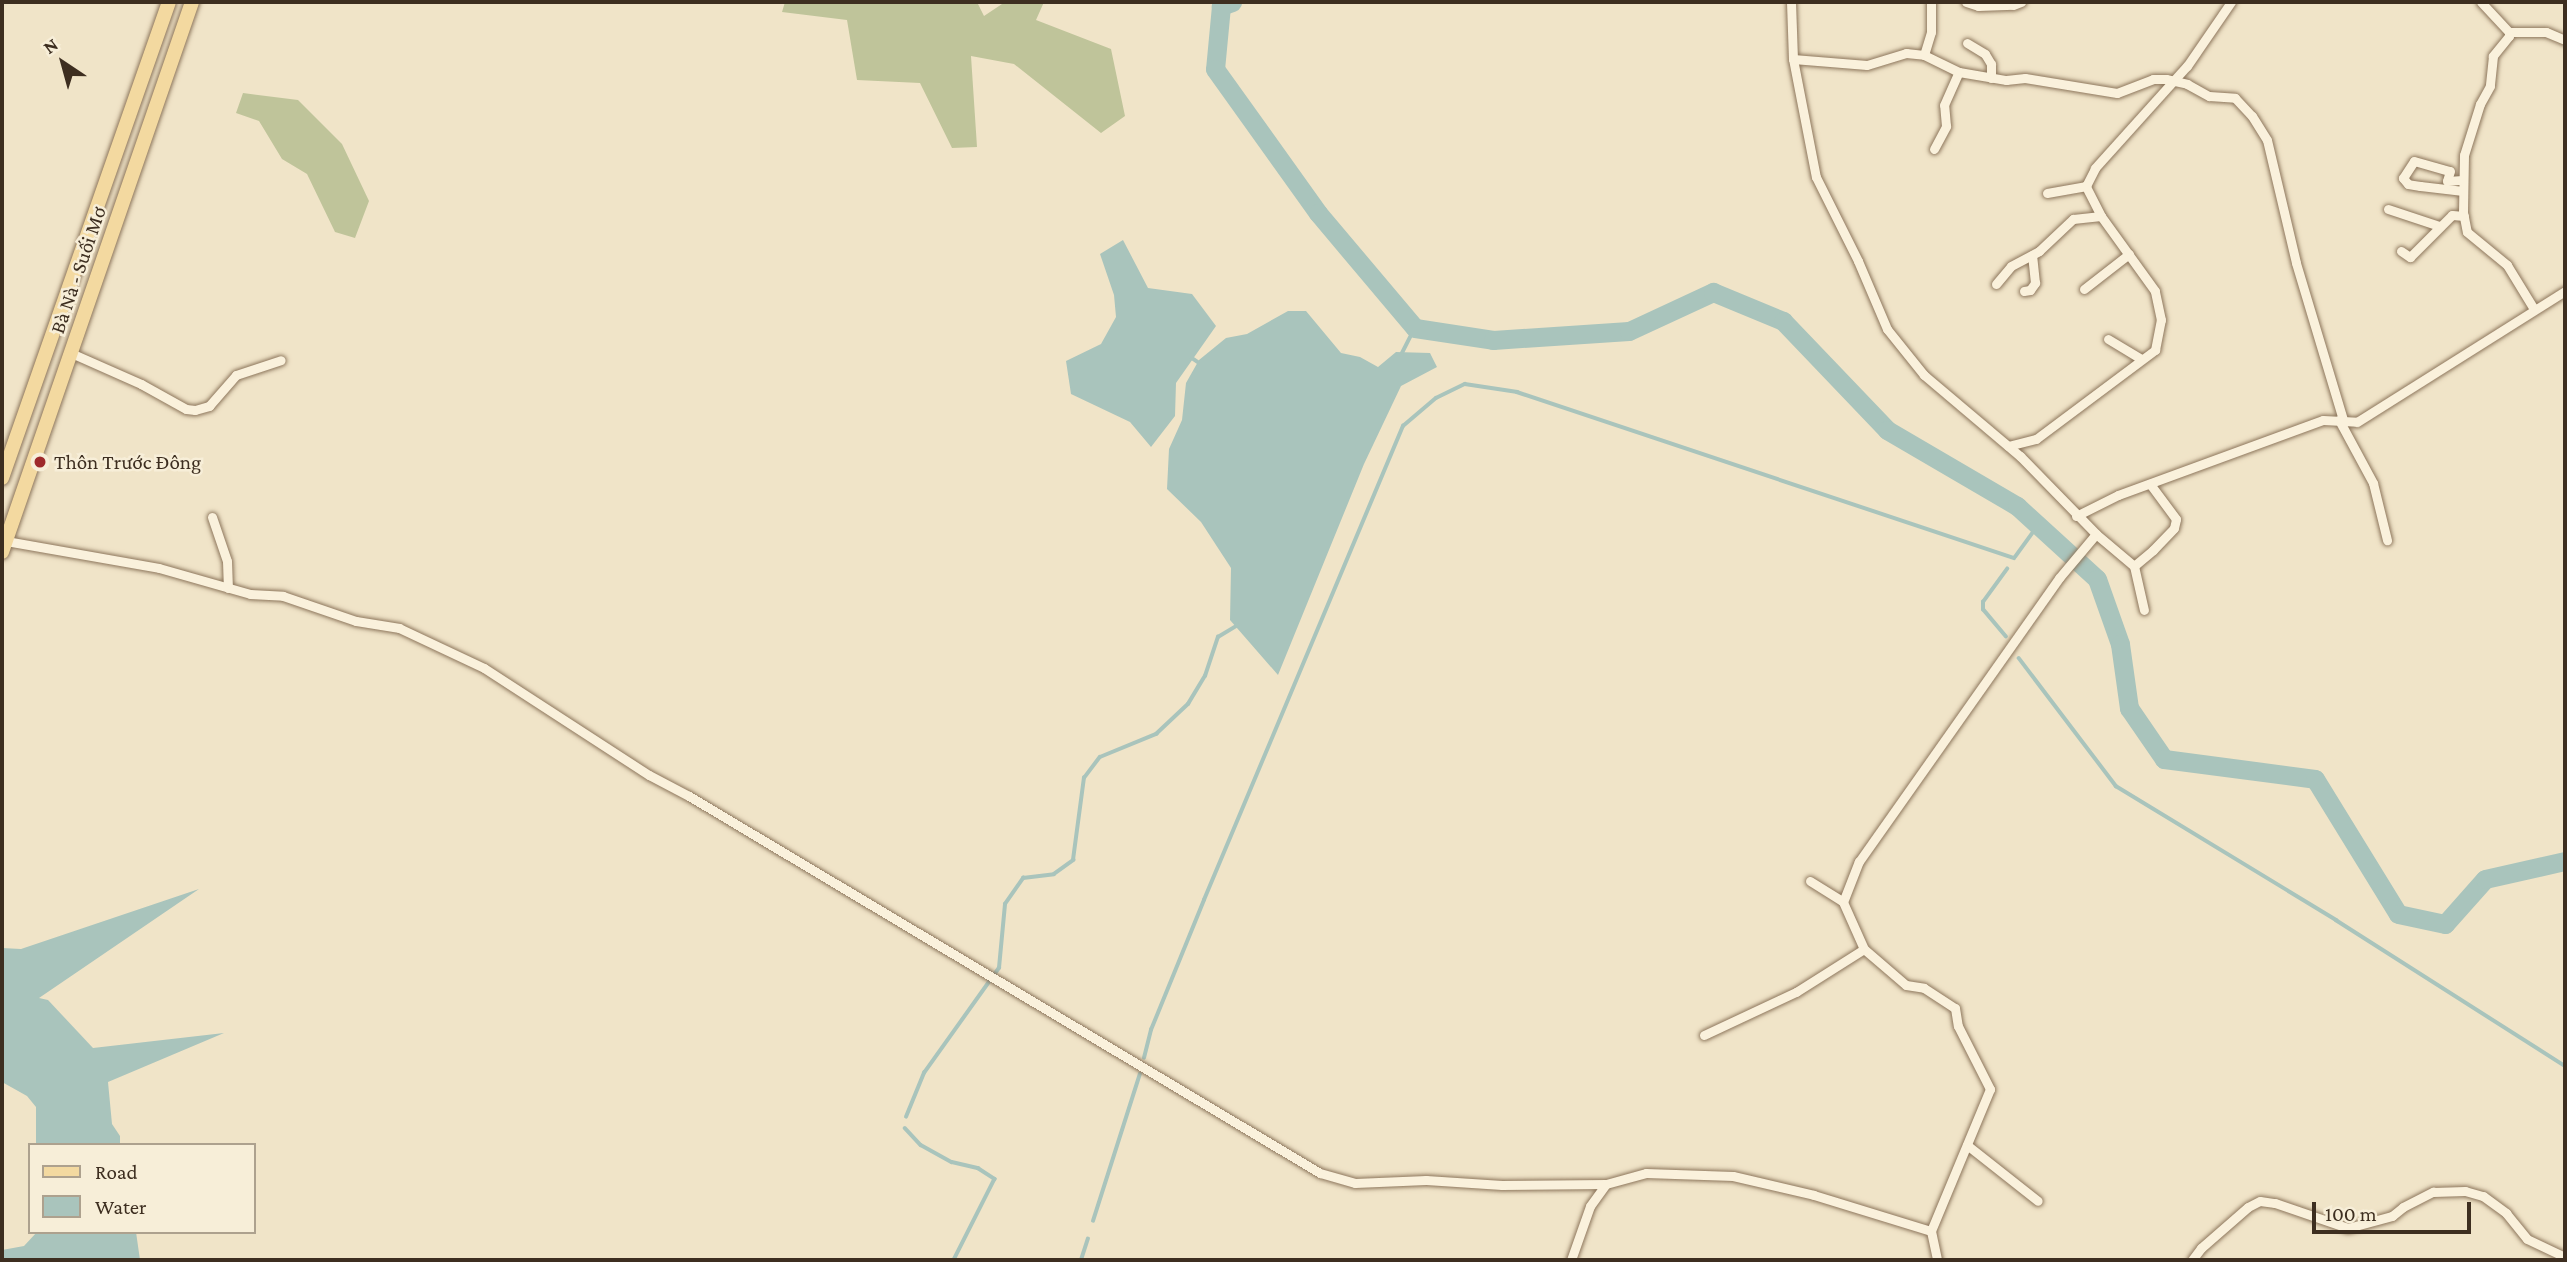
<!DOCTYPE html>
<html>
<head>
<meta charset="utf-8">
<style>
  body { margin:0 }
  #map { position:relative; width:2567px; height:1262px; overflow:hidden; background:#f0e4c8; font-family:"Crimson Pro",serif }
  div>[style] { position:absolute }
  .cemetery>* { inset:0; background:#bfc49a }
  .water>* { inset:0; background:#a9c4bc }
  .stream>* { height:3.5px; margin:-1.75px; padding:0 1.75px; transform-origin:1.75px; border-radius:1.75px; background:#a9c4bc }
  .river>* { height:19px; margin:-9.5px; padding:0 9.5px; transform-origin:9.5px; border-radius:9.5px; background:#a9c4bc }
  .roads { filter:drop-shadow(0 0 2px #8d765c) drop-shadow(0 0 2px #8d765c) }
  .street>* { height:9px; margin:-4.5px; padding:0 4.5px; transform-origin:4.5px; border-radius:4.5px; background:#faf1dc }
  .primary>* { height:14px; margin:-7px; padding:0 7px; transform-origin:7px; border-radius:7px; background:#f3d9a0 }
  .dots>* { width:19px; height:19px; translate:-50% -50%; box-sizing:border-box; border:4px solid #f7eed8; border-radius:50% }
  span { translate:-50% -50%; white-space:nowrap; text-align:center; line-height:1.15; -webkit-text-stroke:5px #f7eed8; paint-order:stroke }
  .street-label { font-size:21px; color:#3d2e20 }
  .poi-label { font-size:21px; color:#3d2e20 }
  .left { translate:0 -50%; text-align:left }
  .frame { position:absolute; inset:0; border:4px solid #3d2e20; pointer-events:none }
  .legend { position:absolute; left:28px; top:1143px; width:228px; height:91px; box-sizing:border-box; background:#f7eed8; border:2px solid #ada18e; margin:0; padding:9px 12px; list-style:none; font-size:21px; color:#3d2e20 }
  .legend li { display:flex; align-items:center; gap:14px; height:35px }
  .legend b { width:35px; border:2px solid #ada18e }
  .north { position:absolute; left:28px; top:28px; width:70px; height:70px; -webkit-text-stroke:5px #f7eed8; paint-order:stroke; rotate:324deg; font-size:19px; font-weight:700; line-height:28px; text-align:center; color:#3d2e20 }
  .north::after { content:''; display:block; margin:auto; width:24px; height:32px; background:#3d2e20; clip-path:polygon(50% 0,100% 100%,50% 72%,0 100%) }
  .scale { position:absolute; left:2312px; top:1202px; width:159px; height:32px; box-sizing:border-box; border:4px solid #3d2e20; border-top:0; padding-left:9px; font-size:21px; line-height:24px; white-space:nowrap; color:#3d2e20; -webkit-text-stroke:5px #f7eed8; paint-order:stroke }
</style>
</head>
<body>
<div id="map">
  <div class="cemetery">
    <i style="clip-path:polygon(785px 2px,977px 2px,984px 16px,1005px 2px,1044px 2px,1036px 20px,1111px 49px,1125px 116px,1101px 133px,1014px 64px,971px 56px,977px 147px,952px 148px,920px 83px,857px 80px,847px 20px,782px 12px)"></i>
    <i style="clip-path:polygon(243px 93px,298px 100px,342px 144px,369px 201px,355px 238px,335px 232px,307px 174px,282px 159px,259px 121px,236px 113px)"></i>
  </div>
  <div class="water">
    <i style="clip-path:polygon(1123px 240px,1148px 288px,1192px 294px,1216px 326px,1176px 383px,1175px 416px,1151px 447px,1130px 422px,1071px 394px,1066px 361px,1101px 344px,1116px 317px,1114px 295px,1100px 254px)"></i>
    <i style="clip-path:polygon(1288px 311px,1306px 311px,1341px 353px,1360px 357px,1378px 367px,1396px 352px,1430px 353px,1437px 367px,1401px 386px,1364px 464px,1278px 675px,1230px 620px,1231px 568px,1201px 522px,1167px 489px,1169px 449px,1182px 420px,1186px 383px,1199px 360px,1226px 338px,1247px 334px)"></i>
    <i style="clip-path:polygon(199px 889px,39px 998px,48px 1000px,93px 1048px,224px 1033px,108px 1082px,112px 1124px,120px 1136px,120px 1145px,36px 1145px,36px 1107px,27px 1096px,2px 1082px,2px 948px,21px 949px)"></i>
    <i style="clip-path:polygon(37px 1232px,136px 1232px,140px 1260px,2px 1260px,2px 1250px,24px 1246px)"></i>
  </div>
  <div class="stream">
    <i style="left:1401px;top:355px;width:30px;rotate:-63deg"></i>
    <i style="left:1192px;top:358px;width:7px;rotate:34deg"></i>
    <i style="left:2015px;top:557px;width:39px;rotate:-54deg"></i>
    <i style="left:2006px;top:637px;width:35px;rotate:-130deg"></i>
    <i style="left:1983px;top:610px;width:8px;rotate:-90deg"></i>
    <i style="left:1983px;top:602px;width:41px;rotate:-54deg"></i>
    <i style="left:2019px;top:658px;width:161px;rotate:52.8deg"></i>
    <i style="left:2116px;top:786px;width:258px;rotate:31.3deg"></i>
    <i style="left:2336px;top:920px;width:272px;rotate:32.5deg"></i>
    <i style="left:1144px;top:1058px;width:29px;rotate:-76deg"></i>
    <i style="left:1151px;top:1030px;width:140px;rotate:-67.8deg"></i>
    <i style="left:1204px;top:900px;width:514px;rotate:-67.23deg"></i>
    <i style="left:1403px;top:426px;width:43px;rotate:-40.3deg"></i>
    <i style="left:1436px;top:398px;width:32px;rotate:-26deg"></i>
    <i style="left:1465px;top:384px;width:53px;rotate:8.7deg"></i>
    <i style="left:1517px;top:392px;width:524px;rotate:18.47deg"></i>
    <i style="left:906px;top:1117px;width:48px;rotate:-67.8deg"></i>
    <i style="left:924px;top:1073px;width:129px;rotate:-54.5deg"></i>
    <i style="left:999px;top:968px;width:64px;rotate:-84.6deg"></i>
    <i style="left:1005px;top:904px;width:32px;rotate:-55deg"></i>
    <i style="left:1023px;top:878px;width:31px;rotate:-7deg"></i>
    <i style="left:1054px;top:874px;width:24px;rotate:-36deg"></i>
    <i style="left:1073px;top:860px;width:83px;rotate:-82.4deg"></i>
    <i style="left:1084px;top:778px;width:26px;rotate:-53deg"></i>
    <i style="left:1100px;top:757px;width:61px;rotate:-22.3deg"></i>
    <i style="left:1156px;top:734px;width:44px;rotate:-43.2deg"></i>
    <i style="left:1188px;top:704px;width:33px;rotate:-59deg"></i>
    <i style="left:1205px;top:676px;width:41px;rotate:-71.6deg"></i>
    <i style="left:1218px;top:637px;width:23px;rotate:-31deg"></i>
    <i style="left:905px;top:1128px;width:23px;rotate:47deg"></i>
    <i style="left:921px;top:1145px;width:35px;rotate:29deg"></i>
    <i style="left:952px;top:1162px;width:27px;rotate:13deg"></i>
    <i style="left:978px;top:1168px;width:20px;rotate:33deg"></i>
    <i style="left:995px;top:1179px;width:91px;rotate:116.8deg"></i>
    <i style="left:1093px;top:1221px;width:154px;rotate:-72.3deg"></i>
    <i style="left:1081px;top:1260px;width:22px;rotate:-72deg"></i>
  </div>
  <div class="river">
    <i style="left:1232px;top:2px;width:12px;rotate:160deg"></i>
    <i style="left:1221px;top:6px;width:63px;rotate:95.4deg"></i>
    <i style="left:1215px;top:69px;width:177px;rotate:54.4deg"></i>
    <i style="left:1318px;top:213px;width:150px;rotate:49.9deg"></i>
    <i style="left:1415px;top:328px;width:79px;rotate:8.7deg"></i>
    <i style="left:1493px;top:340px;width:136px;rotate:-3.8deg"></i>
    <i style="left:1629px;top:331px;width:93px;rotate:-24.9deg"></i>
    <i style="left:1713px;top:292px;width:76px;rotate:22.5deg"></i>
    <i style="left:1783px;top:321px;width:151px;rotate:46.3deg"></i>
    <i style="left:1887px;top:430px;width:151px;rotate:30.3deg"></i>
    <i style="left:2017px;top:506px;width:108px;rotate:42.4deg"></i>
    <i style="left:2097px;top:579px;width:69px;rotate:70.5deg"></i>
    <i style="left:2120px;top:644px;width:65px;rotate:82deg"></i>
    <i style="left:2129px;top:708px;width:62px;rotate:55.5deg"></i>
    <i style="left:2164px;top:759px;width:152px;rotate:7.5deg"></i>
    <i style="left:2315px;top:779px;width:158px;rotate:58.4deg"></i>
    <i style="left:2398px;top:914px;width:48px;rotate:12deg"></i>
    <i style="left:2445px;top:924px;width:60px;rotate:-48.4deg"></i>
    <i style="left:2485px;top:879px;width:82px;rotate:-12.7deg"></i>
  </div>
  <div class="roads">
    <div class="street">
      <i style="left:1791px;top:2px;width:57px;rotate:88deg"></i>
      <i style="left:1793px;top:59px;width:120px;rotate:79deg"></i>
      <i style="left:1816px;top:177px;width:94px;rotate:63.4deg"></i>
      <i style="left:1858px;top:261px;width:74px;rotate:66.9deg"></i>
      <i style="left:1887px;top:329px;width:59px;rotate:51.2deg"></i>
      <i style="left:1924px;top:375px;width:126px;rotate:40.2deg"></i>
      <i style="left:2020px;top:456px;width:109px;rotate:45.7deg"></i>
      <i style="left:2096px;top:534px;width:57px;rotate:130.1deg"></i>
      <i style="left:2059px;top:578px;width:347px;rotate:125.2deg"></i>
      <i style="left:1859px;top:861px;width:44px;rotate:111.3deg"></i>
      <i style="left:1843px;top:902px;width:51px;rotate:65.9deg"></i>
      <i style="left:1864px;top:949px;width:55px;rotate:40.6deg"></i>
      <i style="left:1906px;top:985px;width:18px;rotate:9deg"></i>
      <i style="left:1924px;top:988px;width:37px;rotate:33deg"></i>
      <i style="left:1955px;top:1008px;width:18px;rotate:81deg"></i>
      <i style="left:1958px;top:1026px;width:71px;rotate:63.1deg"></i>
      <i style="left:1990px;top:1089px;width:154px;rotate:112.6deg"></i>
      <i style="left:1931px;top:1231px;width:30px;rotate:78deg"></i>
      <i style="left:1966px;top:2px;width:13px;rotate:18deg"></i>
      <i style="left:1978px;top:6px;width:35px;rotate:-2deg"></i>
      <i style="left:2013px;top:5px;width:9px;rotate:-21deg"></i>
      <i style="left:2481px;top:2px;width:41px;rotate:47deg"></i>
      <i style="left:2509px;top:32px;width:4px;rotate:90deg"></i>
      <i style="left:2509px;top:36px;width:26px;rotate:129deg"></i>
      <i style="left:2493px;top:56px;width:30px;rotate:96deg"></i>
      <i style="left:2490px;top:86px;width:21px;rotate:119deg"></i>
      <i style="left:2480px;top:104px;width:53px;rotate:107.4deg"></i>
      <i style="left:2464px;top:155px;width:57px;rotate:91deg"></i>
      <i style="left:2463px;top:212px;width:20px;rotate:79deg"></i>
      <i style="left:2467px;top:232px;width:52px;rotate:39.5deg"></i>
      <i style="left:2507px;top:265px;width:52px;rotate:58.5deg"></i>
      <i style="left:2509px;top:32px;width:37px"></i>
      <i style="left:2546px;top:32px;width:21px;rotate:23deg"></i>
      <i style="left:1967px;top:43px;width:21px;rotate:31deg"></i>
      <i style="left:1985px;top:54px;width:12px;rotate:59deg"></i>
      <i style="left:1991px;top:64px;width:14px;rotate:90deg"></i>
      <i style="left:1924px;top:55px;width:24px;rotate:-73deg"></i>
      <i style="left:1931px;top:32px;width:30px;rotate:-90deg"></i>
      <i style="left:1793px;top:59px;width:74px;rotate:4.6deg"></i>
      <i style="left:1867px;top:65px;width:41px;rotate:-17.1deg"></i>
      <i style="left:1906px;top:53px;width:18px;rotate:6deg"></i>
      <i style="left:1924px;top:55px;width:39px;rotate:26deg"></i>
      <i style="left:1959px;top:72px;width:48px;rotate:9.7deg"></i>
      <i style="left:2006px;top:80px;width:19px;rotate:-6deg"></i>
      <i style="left:2025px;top:78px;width:93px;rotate:9.3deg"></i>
      <i style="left:2117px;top:93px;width:39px;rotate:-21deg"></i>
      <i style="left:2153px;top:79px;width:13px"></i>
      <i style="left:2166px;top:79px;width:22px;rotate:13deg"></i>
      <i style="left:2187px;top:84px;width:25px;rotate:29deg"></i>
      <i style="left:2209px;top:96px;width:26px;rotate:4deg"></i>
      <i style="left:2235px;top:98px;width:25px;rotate:47deg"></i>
      <i style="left:2252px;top:116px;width:28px;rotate:58deg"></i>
      <i style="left:2267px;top:140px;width:126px;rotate:76.7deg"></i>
      <i style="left:2296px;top:263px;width:164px;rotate:73.3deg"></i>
      <i style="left:1934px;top:149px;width:26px;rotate:-62deg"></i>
      <i style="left:1946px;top:126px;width:21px;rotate:-95deg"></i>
      <i style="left:1944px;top:105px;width:36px;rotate:-66deg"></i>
      <i style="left:2463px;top:191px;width:43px;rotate:-173.4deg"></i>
      <i style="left:2420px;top:186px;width:12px;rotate:-171deg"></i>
      <i style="left:2408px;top:184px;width:8px;rotate:-130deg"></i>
      <i style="left:2403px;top:178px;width:20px;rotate:-57deg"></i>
      <i style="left:2414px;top:161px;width:37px;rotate:16deg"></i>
      <i style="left:2450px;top:171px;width:10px;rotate:107deg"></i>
      <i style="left:2447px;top:181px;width:16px;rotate:-4deg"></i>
      <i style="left:2047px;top:193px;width:40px;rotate:-10deg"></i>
      <i style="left:2388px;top:209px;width:54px;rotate:18.4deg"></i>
      <i style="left:2401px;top:251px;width:11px;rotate:34deg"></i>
      <i style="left:2410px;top:257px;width:59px;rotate:-45deg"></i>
      <i style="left:2452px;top:215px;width:12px;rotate:5deg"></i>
      <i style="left:1996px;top:284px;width:23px;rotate:-50deg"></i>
      <i style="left:2011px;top:266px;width:32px;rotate:-28deg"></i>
      <i style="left:2039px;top:251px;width:47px;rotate:-43.3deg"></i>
      <i style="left:2073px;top:219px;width:28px;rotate:-6deg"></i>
      <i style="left:2084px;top:289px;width:57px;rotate:-37.9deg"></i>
      <i style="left:2024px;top:291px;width:6px;rotate:-9deg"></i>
      <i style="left:2030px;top:290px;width:9px;rotate:-54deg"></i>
      <i style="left:2035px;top:283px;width:28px;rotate:-96deg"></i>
      <i style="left:2108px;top:339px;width:39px;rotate:31deg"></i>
      <i style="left:71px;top:353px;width:77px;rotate:23.9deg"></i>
      <i style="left:141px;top:384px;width:51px;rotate:29.1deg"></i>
      <i style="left:186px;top:409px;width:9px;rotate:6deg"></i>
      <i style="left:195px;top:410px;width:15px;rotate:-16deg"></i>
      <i style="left:209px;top:406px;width:41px;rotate:-48.9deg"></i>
      <i style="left:236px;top:375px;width:47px;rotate:-18.4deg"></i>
      <i style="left:2339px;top:420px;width:72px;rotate:61.6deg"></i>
      <i style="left:2373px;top:483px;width:59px;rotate:76.2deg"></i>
      <i style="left:2008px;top:446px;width:29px;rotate:-14deg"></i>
      <i style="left:2036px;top:439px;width:149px;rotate:-36.8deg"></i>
      <i style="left:2155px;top:350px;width:31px;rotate:-79deg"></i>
      <i style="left:2161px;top:320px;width:30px;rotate:-102deg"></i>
      <i style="left:2155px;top:291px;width:92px;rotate:-125.8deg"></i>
      <i style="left:2101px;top:216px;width:34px;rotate:-117deg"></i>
      <i style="left:2086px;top:186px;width:20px;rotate:-63deg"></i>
      <i style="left:2095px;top:168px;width:137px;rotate:-48deg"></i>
      <i style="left:2187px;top:66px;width:78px;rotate:-55.5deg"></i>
      <i style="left:2076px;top:516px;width:47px;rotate:-26.6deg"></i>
      <i style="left:2118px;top:495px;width:218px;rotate:-20.1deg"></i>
      <i style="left:2323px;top:420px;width:34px;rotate:3deg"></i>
      <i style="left:2357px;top:422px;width:246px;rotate:-32.2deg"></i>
      <i style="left:212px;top:517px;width:46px;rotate:71.2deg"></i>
      <i style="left:227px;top:561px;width:27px;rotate:88deg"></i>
      <i style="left:2096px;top:534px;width:50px;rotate:40.1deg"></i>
      <i style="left:2134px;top:566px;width:25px;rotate:-40deg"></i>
      <i style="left:2153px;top:550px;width:30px;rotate:-46deg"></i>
      <i style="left:2174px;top:528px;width:9px;rotate:-77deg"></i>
      <i style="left:2176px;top:519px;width:44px;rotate:-126.6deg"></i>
      <i style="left:6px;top:541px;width:155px;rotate:10deg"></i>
      <i style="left:159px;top:568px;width:95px;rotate:15.9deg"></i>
      <i style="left:250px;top:594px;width:33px;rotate:3deg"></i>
      <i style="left:283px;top:596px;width:77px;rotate:18.9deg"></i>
      <i style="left:356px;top:621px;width:44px;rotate:9.2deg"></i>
      <i style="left:399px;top:628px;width:94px;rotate:25.2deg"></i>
      <i style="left:484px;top:668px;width:197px;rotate:33deg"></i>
      <i style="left:649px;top:775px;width:45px;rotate:27.7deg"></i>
      <i style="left:689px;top:796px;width:735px;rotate:30.86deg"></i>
      <i style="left:1320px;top:1173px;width:36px;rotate:16deg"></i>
      <i style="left:1355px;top:1183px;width:71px;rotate:-2.4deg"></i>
      <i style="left:1426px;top:1180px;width:76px;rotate:3.8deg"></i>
      <i style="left:1502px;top:1185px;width:104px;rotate:-0.6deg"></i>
      <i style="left:1606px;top:1184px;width:41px;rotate:-15.4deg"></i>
      <i style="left:1646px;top:1173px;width:87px;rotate:2deg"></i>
      <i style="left:1733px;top:1176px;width:83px;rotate:13.2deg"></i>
      <i style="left:1814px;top:1195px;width:122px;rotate:17.1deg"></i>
      <i style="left:2134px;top:566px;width:45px;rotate:77.2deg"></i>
      <i style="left:1810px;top:881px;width:39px;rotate:32deg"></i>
      <i style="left:1704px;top:1035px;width:102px;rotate:-25.1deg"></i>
      <i style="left:1796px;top:992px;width:80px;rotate:-32.3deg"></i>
      <i style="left:1967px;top:1145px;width:90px;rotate:38.3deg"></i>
      <i style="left:1571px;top:1260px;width:57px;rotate:-70.6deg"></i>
      <i style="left:1590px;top:1206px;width:27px;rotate:-54deg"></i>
      <i style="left:2192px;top:1260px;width:15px;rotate:-53deg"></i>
      <i style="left:2201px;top:1248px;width:62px;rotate:-41.1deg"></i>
      <i style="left:2248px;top:1207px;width:13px;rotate:-27deg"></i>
      <i style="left:2260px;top:1201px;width:15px;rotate:8deg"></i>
      <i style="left:2275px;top:1203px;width:77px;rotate:18.9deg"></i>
      <i style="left:2348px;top:1228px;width:46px;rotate:-15.3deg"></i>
      <i style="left:2392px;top:1216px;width:14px;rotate:-39deg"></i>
      <i style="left:2403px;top:1207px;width:34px;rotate:-27deg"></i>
      <i style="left:2433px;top:1192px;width:32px;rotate:-2deg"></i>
      <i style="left:2465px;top:1191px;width:19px;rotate:16deg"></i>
      <i style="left:2483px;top:1196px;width:29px;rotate:36deg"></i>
      <i style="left:2506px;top:1213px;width:33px;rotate:51deg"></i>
      <i style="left:2527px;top:1239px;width:42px;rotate:25.3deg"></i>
    </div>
    <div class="primary">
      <i style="left:2px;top:478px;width:504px;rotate:-70.67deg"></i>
      <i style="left:2px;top:552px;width:582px;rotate:-70.94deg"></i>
    </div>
  </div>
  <div class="dots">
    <i style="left:40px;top:462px;background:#9e2a2b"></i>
  </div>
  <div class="street-label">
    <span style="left:78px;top:270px;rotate:-71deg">Bà Nà - Suối Mơ</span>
  </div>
  <div class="poi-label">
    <span class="left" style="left:54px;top:462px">Thôn Trước Đông</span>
  </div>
  <div class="frame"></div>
  <ul class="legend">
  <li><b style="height:9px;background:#f3d9a0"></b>Road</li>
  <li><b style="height:19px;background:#a9c4bc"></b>Water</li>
  </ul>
  <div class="north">N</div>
  <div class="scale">100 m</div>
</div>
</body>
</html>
